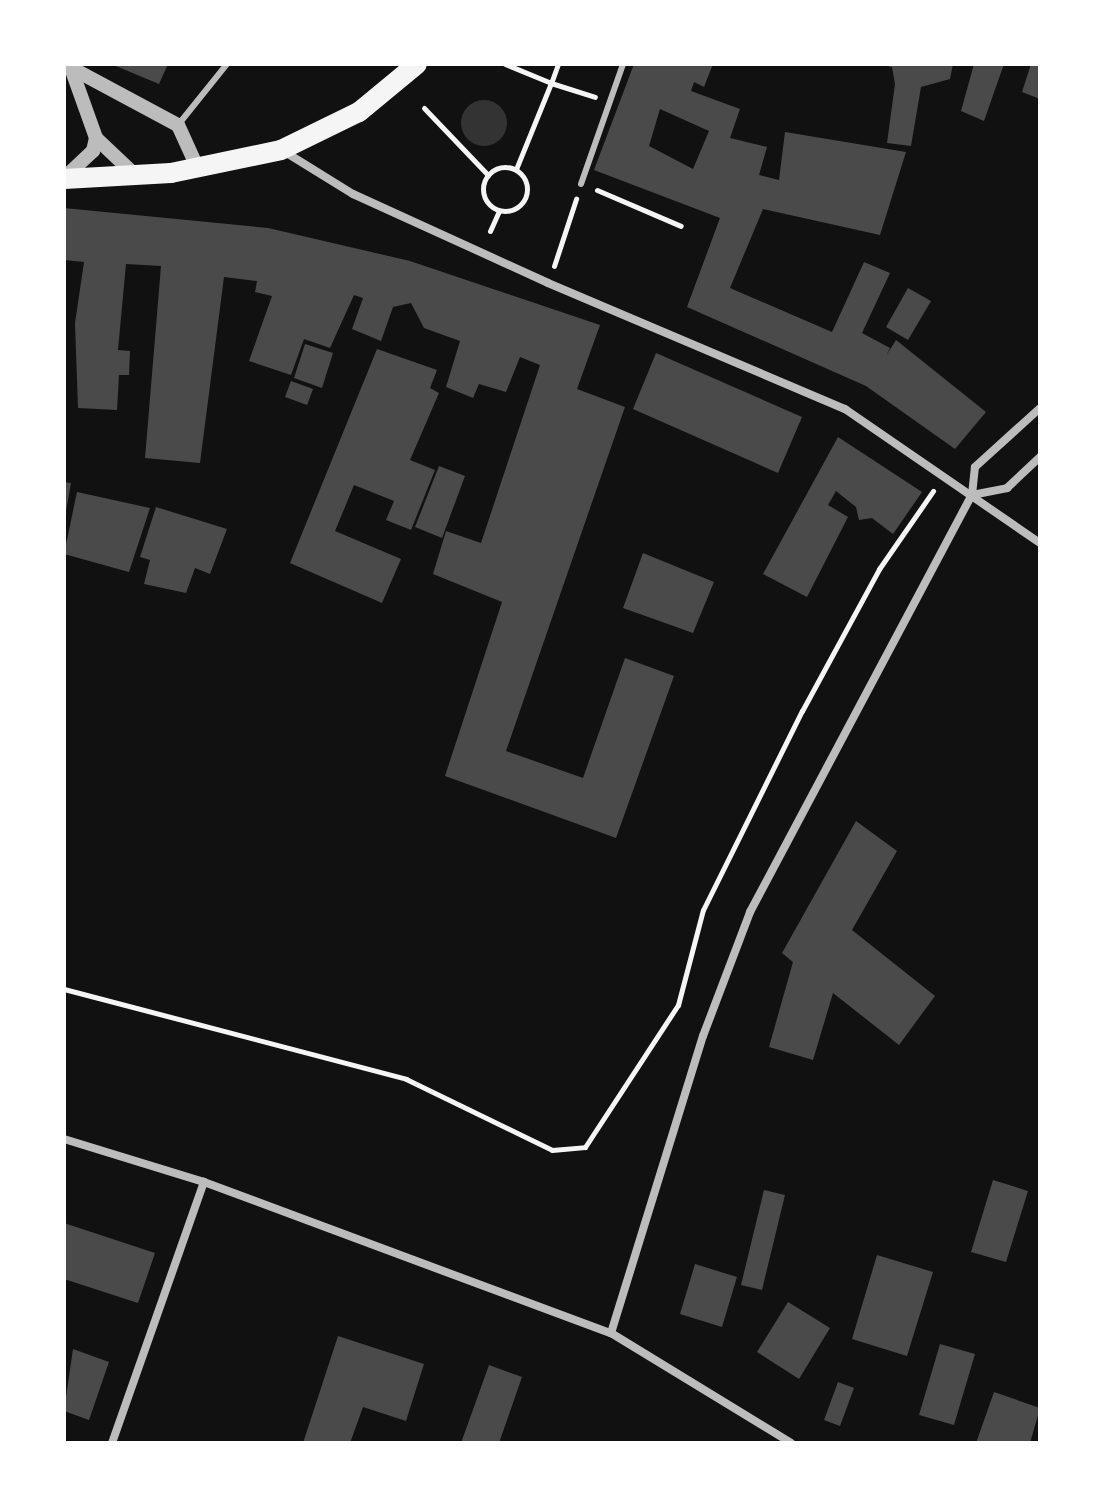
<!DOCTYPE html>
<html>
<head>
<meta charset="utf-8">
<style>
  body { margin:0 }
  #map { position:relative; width:1104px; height:1507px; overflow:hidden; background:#111; font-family:"PT Sans Narrow",sans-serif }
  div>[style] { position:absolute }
  .water>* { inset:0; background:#333 }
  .round { border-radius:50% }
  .building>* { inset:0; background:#4a4a4a }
  .path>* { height:5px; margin:-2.5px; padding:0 2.5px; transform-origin:2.5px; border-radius:2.5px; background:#f5f5f5 }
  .path>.ring { margin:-2.5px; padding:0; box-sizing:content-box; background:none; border:5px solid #f5f5f5; border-radius:50% }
  .service>* { height:6px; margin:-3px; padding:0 3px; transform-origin:3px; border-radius:3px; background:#bcbcbc }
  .minor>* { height:8px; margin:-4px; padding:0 4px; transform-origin:4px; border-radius:4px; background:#bcbcbc }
  .tertiary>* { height:14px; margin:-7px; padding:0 7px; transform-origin:7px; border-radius:7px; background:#bcbcbc }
  .primary>* { height:20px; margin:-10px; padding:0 10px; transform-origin:10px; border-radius:10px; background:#f5f5f5 }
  span { translate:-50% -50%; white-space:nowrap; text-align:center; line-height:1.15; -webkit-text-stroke:8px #fff; paint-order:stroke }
  .frame { position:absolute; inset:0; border:66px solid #fff; pointer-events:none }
</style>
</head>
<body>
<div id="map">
  <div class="water">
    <i class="round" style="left:461px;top:100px;width:46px;height:46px"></i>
  </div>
  <div class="building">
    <i style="clip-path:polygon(111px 64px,168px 64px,159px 84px)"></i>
    <i style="clip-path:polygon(evenodd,634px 64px,713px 64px,704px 87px,694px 82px,691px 91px,740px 109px,730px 138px,767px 147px,759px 175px,779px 180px,785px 132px,906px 152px,880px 235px,763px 209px,730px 288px,832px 332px,864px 262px,890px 273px,862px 333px,890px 348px,886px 356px,896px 340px,986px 412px,955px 449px,866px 386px,687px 307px,720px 218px,594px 170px,634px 64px,660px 109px,709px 131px,693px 169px,649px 146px,660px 109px)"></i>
    <i style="clip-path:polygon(878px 64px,953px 64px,950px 79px,921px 87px,911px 146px,887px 143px,895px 84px,892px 67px)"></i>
    <i style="clip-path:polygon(974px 64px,1004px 64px,984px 121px,961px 111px)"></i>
    <i style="clip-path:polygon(1031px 64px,1040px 64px,1040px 99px,1022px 92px)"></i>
    <i style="clip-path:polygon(64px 208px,268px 228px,410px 261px,600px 325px,577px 389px,625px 407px,506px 751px,583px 778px,625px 658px,674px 676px,616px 838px,445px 776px,502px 602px,433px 574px,446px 531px,481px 543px,540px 365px,520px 357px,506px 392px,479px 384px,473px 398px,446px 387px,460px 341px,424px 328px,411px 303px,393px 307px,381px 341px,352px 329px,363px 298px,354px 295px,330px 348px,304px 339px,291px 375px,249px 361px,272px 296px,255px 292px,257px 281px,224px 277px,200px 463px,145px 458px,161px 266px,126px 264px,118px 350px,130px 351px,129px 375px,119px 375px,117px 410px,78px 408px,75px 323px,84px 262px,64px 260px)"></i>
    <i style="clip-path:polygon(908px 288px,931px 301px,908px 340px,886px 327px)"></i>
    <i style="clip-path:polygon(305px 344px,333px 353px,322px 388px,294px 378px)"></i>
    <i style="clip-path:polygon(377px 349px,437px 370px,430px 388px,439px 393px,410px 460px,435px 470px,411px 530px,386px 520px,394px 501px,354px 485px,335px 531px,401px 559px,382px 603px,290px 563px)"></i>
    <i style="clip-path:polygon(656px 353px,802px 417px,778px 473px,633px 409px)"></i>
    <i style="clip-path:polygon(291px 381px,313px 389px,307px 405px,285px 397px)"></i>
    <i style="clip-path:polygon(838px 437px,922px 492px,893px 534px,872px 518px,859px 520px,856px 507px,836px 491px,828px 505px,848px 517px,807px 597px,763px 574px)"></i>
    <i style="clip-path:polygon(439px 466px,465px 476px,442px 538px,415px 527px)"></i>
    <i style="clip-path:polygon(64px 482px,71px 483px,66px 511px,64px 511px)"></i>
    <i style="clip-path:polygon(77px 492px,150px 508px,129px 572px,64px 554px)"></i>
    <i style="clip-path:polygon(156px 507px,227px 529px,210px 574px,195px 568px,186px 593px,144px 584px,150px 560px,140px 557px)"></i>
    <i style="clip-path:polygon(643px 553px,714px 582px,693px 633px,623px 608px)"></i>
    <i style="clip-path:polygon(856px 821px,897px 851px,852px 930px,935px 996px,899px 1045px,833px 993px,813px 1060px,769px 1047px,793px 962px,782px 953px)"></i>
    <i style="clip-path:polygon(993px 1180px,1028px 1191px,1006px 1262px,971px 1252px)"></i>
    <i style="clip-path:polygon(764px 1190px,785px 1195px,762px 1290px,741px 1285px)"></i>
    <i style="clip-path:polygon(64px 1223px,155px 1253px,138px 1303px,64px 1279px)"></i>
    <i style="clip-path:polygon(877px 1255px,933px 1272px,907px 1356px,852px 1339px)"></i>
    <i style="clip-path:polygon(695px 1264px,737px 1277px,722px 1327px,680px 1314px)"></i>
    <i style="clip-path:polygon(788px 1302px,830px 1328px,799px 1379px,757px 1352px)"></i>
    <i style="clip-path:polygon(338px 1336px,424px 1364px,406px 1421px,363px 1407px,350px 1443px,303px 1443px)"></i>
    <i style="clip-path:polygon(940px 1344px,975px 1354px,954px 1425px,919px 1415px)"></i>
    <i style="clip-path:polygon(73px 1349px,109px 1362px,89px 1420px,64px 1411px)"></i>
    <i style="clip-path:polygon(489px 1365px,522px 1377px,499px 1443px,461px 1443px)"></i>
    <i style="clip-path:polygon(838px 1382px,854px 1388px,840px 1426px,824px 1420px)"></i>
    <i style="clip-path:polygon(994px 1392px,1040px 1408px,1030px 1443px,976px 1443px)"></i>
  </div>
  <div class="path">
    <i style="left:505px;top:64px;width:50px;rotate:22.4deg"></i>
    <i style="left:551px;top:83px;width:93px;rotate:112.1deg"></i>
    <i style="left:558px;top:64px;width:20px;rotate:110deg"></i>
    <i style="left:551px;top:83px;width:46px;rotate:17.7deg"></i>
    <i style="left:424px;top:108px;width:93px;rotate:46.3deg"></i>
    <i class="ring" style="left:483px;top:167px;width:39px;height:39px"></i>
    <i style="left:597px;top:190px;width:91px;rotate:23.2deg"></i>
    <i style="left:490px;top:231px;width:22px;rotate:-66deg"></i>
    <i style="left:554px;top:266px;width:71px;rotate:-71.8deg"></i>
    <i style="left:64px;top:989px;width:354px;rotate:14.7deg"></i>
    <i style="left:406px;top:1079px;width:162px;rotate:25.9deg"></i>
    <i style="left:552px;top:1150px;width:33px;rotate:-5deg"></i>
    <i style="left:585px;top:1147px;width:170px;rotate:-56.8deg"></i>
    <i style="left:678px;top:1005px;width:98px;rotate:-75.3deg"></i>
    <i style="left:703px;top:910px;width:222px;rotate:-63.6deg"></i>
    <i style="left:802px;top:711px;width:162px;rotate:-61.5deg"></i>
    <i style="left:879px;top:569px;width:95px;rotate:-55.3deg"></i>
  </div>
  <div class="service">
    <i style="left:178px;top:125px;width:78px;rotate:-51.2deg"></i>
    <i style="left:581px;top:184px;width:127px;rotate:-70.7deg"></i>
  </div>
  <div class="minor">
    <i style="left:285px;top:152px;width:80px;rotate:31.7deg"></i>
    <i style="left:353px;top:194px;width:214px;rotate:24.5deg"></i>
    <i style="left:548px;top:283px;width:323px;rotate:23deg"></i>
    <i style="left:845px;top:409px;width:237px;rotate:34.5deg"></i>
    <i style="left:972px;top:495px;width:36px;rotate:-11deg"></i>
    <i style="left:1007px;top:488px;width:45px;rotate:-43.2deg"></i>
    <i style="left:64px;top:1139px;width:146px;rotate:17.1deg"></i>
    <i style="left:204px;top:1182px;width:434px;rotate:20.4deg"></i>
    <i style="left:611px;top:1333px;width:211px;rotate:31.4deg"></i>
    <i style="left:611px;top:1333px;width:311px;rotate:-72.8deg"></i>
    <i style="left:703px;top:1036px;width:133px;rotate:-69.2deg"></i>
    <i style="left:750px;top:912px;width:472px;rotate:-62deg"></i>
    <i style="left:972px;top:495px;width:28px;rotate:-84deg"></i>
    <i style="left:975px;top:467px;width:88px;rotate:-42.2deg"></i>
    <i style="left:112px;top:1443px;width:277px;rotate:-70.6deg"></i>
  </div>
  <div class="tertiary">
    <i style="left:64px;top:64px;width:129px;rotate:28.2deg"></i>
    <i style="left:178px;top:125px;width:48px;rotate:65.6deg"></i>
    <i style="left:71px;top:68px;width:74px;rotate:70.3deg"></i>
    <i style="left:96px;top:138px;width:51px;rotate:43.4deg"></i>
    <i style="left:64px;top:178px;width:40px;rotate:-43deg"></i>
    <i style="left:93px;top:151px;width:13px;rotate:-77deg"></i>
  </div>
  <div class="primary">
    <i style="left:64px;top:179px;width:107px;rotate:-3.2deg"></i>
    <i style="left:171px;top:173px;width:112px;rotate:-11.8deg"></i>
    <i style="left:281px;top:150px;width:87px;rotate:-26deg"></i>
    <i style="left:359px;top:112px;width:75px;rotate:-39.6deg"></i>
  </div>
  <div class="frame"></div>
</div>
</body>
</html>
